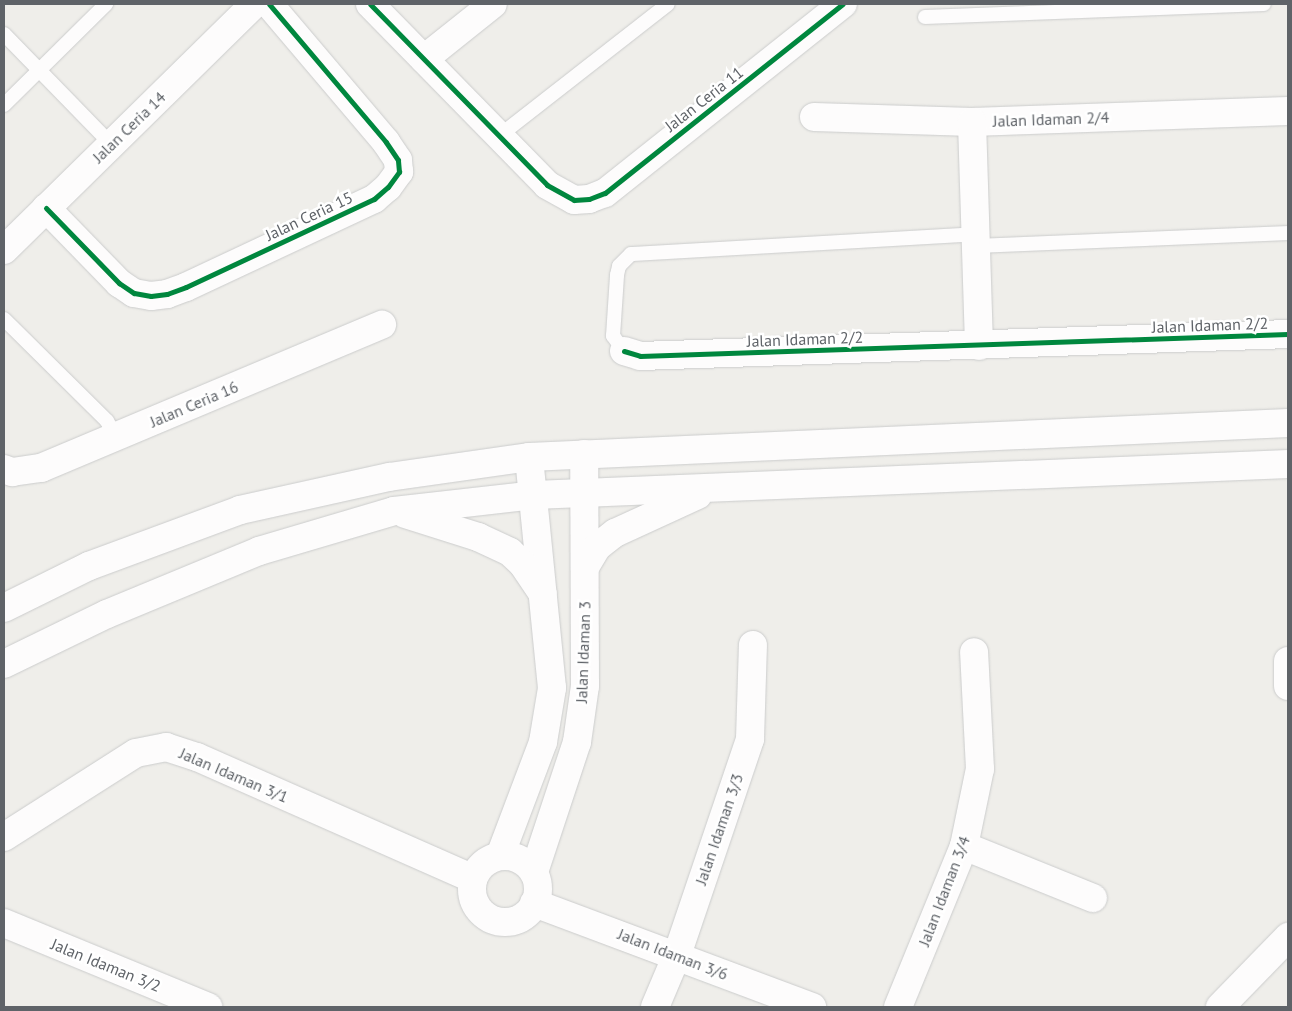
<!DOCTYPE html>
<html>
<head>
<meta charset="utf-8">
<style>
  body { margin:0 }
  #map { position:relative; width:1292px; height:1011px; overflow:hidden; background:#efeeea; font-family:"PT Sans",sans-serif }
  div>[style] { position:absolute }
  .roads { filter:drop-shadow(0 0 1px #cbcccc) drop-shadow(0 0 1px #cbcccc) }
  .service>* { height:14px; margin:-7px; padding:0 7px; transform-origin:7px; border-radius:7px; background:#fdfcfc }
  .minor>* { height:28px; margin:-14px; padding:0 14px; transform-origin:14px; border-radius:14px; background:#fdfcfc }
  .minor>.ring { margin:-14px; padding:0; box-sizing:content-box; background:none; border:28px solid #fdfcfc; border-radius:50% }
  .secondary>* { height:28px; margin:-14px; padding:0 14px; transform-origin:14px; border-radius:14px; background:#fdfcfc }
  .cycleway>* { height:5px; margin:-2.5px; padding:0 2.5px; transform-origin:2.5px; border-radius:2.5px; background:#00873e }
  span { translate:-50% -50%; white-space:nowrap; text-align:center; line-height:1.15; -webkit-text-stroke:5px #fff; paint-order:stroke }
  .street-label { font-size:16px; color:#5f6368 }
  .frame { position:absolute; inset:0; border:5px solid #5f6368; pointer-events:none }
</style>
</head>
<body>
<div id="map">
  <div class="roads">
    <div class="service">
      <i style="left:925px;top:17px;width:339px;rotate:-2.2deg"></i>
      <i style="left:4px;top:34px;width:153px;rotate:45.8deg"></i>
      <i style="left:4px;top:105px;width:144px;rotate:-44.7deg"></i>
      <i style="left:499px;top:136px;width:214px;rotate:-38deg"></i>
      <i style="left:977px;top:246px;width:311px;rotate:-2.4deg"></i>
      <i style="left:4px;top:319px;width:145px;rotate:44.7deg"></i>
      <i style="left:107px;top:421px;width:18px;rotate:61deg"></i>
      <i style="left:624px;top:351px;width:19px;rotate:-126deg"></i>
      <i style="left:613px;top:336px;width:61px;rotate:-86.2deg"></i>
      <i style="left:617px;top:275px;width:9px;rotate:-77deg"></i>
      <i style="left:619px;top:266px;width:17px;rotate:-45deg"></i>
      <i style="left:631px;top:254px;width:346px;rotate:-3.3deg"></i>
    </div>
    <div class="minor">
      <i style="left:370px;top:4px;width:253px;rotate:45.6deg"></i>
      <i style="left:547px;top:185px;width:31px;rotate:29deg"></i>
      <i style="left:574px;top:200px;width:15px;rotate:-4deg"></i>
      <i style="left:589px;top:199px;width:17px;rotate:-21deg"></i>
      <i style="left:605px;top:193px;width:304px;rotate:-38.5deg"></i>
      <i style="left:424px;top:59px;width:88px;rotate:-38.6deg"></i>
      <i style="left:814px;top:117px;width:158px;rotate:1.8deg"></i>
      <i style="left:972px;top:122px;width:316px;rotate:-2deg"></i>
      <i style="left:972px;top:122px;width:224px;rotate:88.2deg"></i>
      <i style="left:46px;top:208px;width:105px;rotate:45.8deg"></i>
      <i style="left:119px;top:283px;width:18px;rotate:34deg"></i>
      <i style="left:134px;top:293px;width:17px;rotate:10deg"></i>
      <i style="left:151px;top:296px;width:16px;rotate:-7deg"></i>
      <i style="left:167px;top:294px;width:20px;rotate:-20deg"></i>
      <i style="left:186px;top:287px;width:208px;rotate:-25.1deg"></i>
      <i style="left:374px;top:199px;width:18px;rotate:-41deg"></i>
      <i style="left:388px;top:187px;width:19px;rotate:-54deg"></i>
      <i style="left:399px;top:172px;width:12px;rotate:-95deg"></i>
      <i style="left:398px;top:160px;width:22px;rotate:-124deg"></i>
      <i style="left:386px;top:142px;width:181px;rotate:-130.3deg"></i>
      <i style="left:4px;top:250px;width:351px;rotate:-44.5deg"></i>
      <i style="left:624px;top:351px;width:17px;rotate:17deg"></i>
      <i style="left:640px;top:356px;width:648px;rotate:-1.94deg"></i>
      <i style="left:4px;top:469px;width:9px;rotate:21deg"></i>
      <i style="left:12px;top:472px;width:29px;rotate:-8deg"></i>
      <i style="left:41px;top:468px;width:370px;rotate:-22.8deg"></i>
      <i style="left:1288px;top:661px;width:25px;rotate:90deg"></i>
      <i style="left:4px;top:837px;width:156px;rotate:-32.5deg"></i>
      <i style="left:136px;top:753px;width:31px;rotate:-11deg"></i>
      <i style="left:166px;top:747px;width:33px;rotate:18deg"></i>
      <i style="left:197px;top:757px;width:302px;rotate:23.8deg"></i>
      <i style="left:964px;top:846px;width:139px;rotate:22deg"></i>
      <i style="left:500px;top:856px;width:122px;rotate:-69.3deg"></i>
      <i style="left:543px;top:742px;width:55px;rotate:-80.5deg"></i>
      <i style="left:552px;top:688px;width:232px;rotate:-95.7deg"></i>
      <i class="ring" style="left:472px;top:856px;width:38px;height:38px"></i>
      <i style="left:534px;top:872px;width:137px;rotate:-71.7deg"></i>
      <i style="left:577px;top:742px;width:57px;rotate:-81.9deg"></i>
      <i style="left:585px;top:686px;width:232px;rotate:-90.2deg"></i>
      <i style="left:534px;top:903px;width:297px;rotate:20.5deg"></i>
      <i style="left:4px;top:923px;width:221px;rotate:22.4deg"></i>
      <i style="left:655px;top:1007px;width:56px;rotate:-67.1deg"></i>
      <i style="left:677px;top:955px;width:228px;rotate:-71.3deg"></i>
      <i style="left:750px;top:739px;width:94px;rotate:-88.2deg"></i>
      <i style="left:898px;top:1007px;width:174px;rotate:-67.7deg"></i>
      <i style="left:964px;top:846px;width:79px;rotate:-78.3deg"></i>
      <i style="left:980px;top:769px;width:117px;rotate:-92.9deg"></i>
      <i style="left:1220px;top:1007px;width:98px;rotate:-45.8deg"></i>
    </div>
    <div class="secondary">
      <i style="left:405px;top:514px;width:77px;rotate:17.5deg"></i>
      <i style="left:478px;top:537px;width:35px;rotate:25deg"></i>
      <i style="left:510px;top:552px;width:16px;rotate:43deg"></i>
      <i style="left:522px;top:563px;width:37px;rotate:56deg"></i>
      <i style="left:585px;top:567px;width:23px;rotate:-59deg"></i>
      <i style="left:597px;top:547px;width:23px;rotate:-38deg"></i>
      <i style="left:615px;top:533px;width:91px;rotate:-24.6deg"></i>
      <i style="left:4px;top:608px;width:95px;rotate:-26.3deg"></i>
      <i style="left:89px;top:566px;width:161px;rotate:-20.3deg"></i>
      <i style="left:240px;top:510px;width:153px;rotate:-12.5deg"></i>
      <i style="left:389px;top:477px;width:141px;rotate:-8.1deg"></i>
      <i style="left:529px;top:457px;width:760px;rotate:-2.56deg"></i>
      <i style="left:4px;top:664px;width:114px;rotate:-25.9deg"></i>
      <i style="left:107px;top:614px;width:165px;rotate:-22.5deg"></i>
      <i style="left:259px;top:551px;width:141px;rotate:-16.5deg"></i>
      <i style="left:394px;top:511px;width:141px;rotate:-6.5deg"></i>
      <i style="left:534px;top:495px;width:755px;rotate:-2.35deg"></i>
    </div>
  </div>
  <div class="cycleway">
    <i style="left:370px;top:4px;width:253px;rotate:45.6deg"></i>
    <i style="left:547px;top:185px;width:31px;rotate:29deg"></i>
    <i style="left:574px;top:200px;width:15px;rotate:-4deg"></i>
    <i style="left:589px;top:199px;width:17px;rotate:-21deg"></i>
    <i style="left:605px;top:193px;width:304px;rotate:-38.5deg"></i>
    <i style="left:46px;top:208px;width:105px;rotate:45.8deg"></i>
    <i style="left:119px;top:283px;width:18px;rotate:34deg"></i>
    <i style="left:134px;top:293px;width:17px;rotate:10deg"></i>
    <i style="left:151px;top:296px;width:16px;rotate:-7deg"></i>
    <i style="left:167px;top:294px;width:20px;rotate:-20deg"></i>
    <i style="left:186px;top:287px;width:208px;rotate:-25.1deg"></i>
    <i style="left:374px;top:199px;width:18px;rotate:-41deg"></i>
    <i style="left:388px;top:187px;width:19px;rotate:-54deg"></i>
    <i style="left:399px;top:172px;width:12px;rotate:-95deg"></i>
    <i style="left:398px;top:160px;width:22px;rotate:-124deg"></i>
    <i style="left:386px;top:142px;width:181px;rotate:-130.3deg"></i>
    <i style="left:624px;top:351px;width:17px;rotate:17deg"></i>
    <i style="left:640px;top:356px;width:648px;rotate:-1.94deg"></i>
  </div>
  <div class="street-label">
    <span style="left:704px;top:99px;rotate:-38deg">Jalan Ceria 11</span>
    <span style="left:1051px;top:119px;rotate:-2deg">Jalan Idaman 2/4</span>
    <span style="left:129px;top:127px;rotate:-44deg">Jalan Ceria 14</span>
    <span style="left:309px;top:216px;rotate:-25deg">Jalan Ceria 15</span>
    <span style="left:1210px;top:325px;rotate:-2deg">Jalan Idaman 2/2</span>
    <span style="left:805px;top:339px;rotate:-2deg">Jalan Idaman 2/2</span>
    <span style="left:194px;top:404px;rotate:-23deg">Jalan Ceria 16</span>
    <span style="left:583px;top:652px;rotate:-88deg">Jalan Idaman 3</span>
    <span style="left:234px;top:775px;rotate:23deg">Jalan Idaman 3/1</span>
    <span style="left:719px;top:829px;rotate:-71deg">Jalan Idaman 3/3</span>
    <span style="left:944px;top:891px;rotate:-69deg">Jalan Idaman 3/4</span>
    <span style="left:673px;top:954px;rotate:21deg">Jalan Idaman 3/6</span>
    <span style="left:106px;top:965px;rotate:22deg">Jalan Idaman 3/2</span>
  </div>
  <div class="frame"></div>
</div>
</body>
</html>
